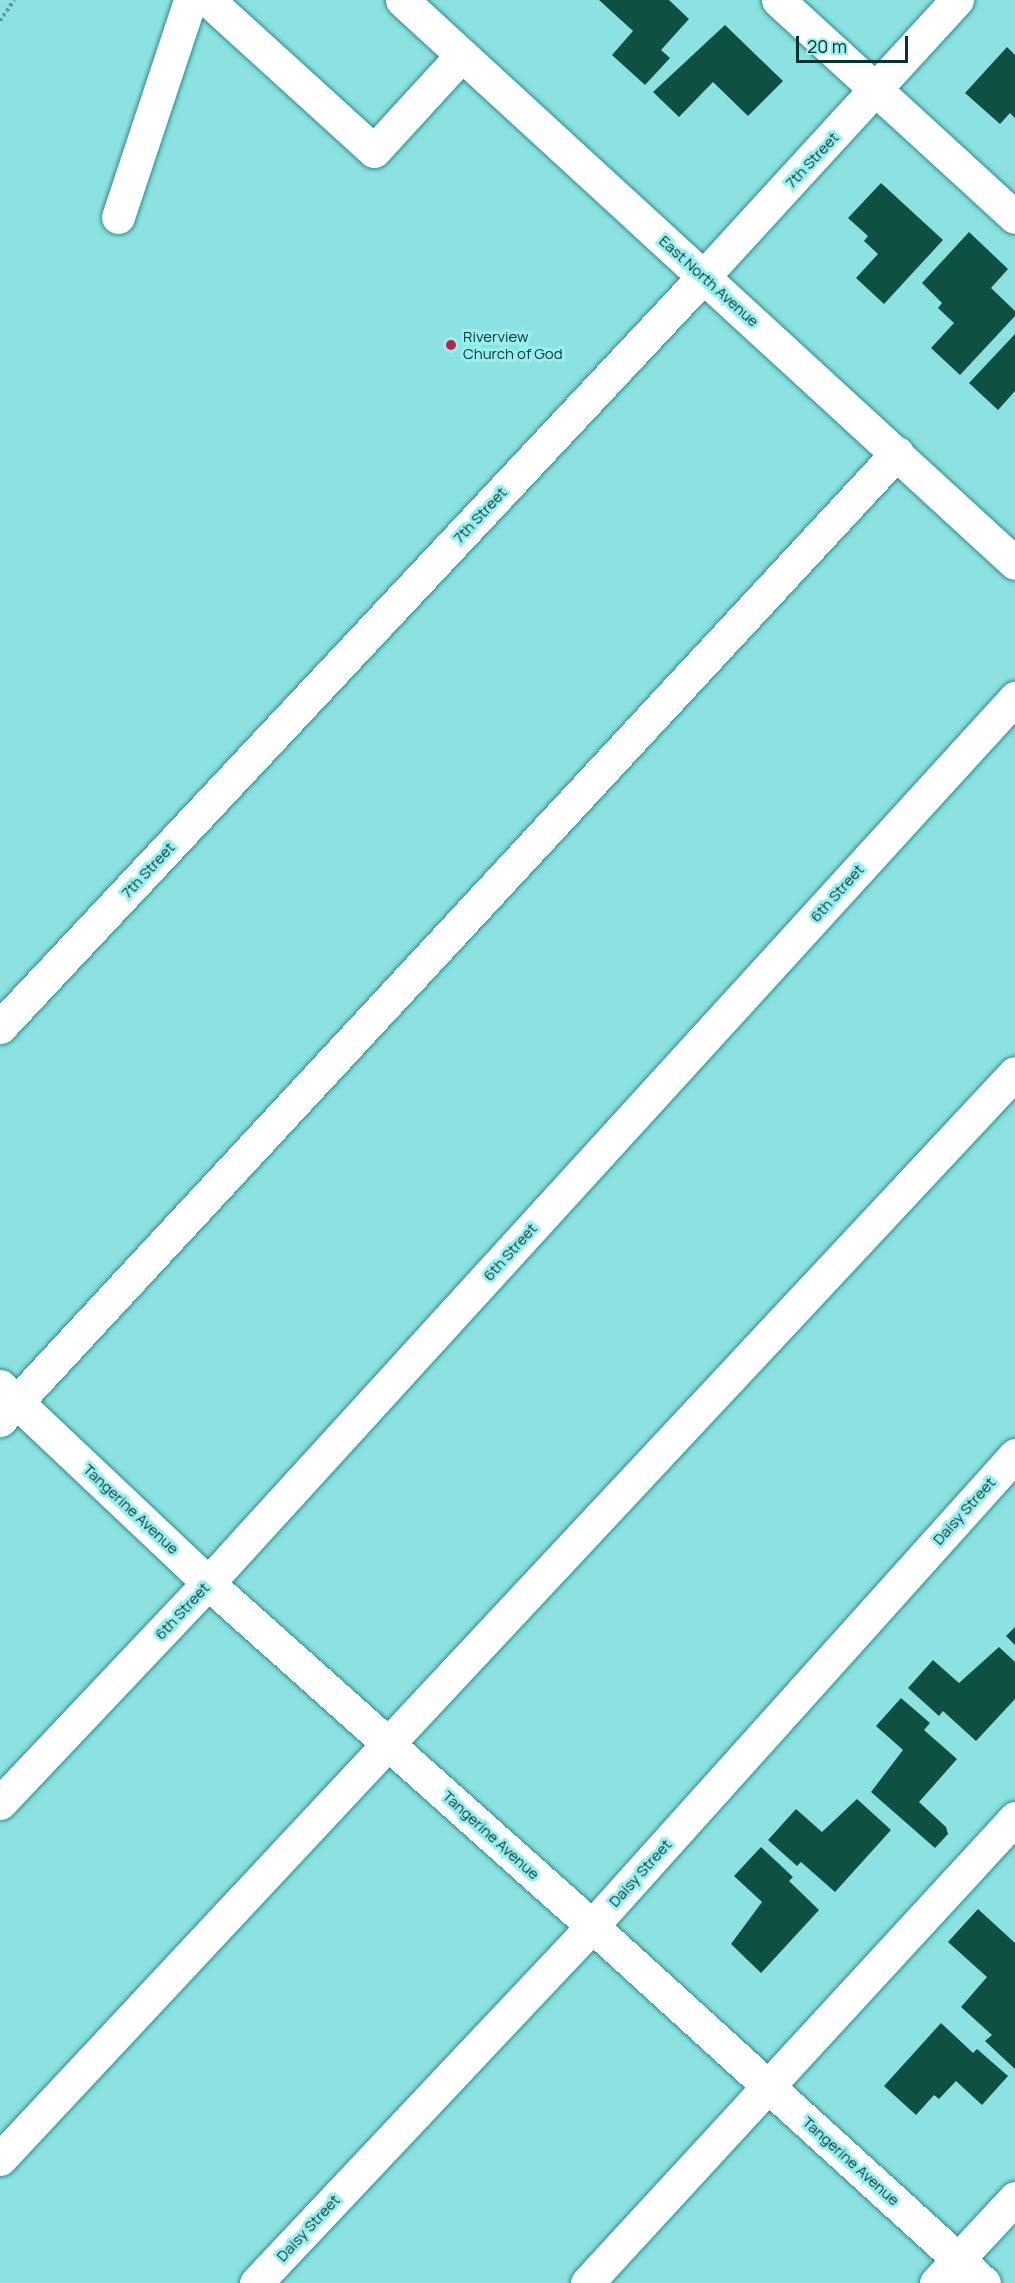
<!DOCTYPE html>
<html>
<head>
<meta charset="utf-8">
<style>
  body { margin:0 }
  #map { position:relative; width:1015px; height:2283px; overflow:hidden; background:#8be2e1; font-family:Manrope,sans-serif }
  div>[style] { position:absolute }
  .building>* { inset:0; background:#0e5041 }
  .path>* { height:4px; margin-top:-2px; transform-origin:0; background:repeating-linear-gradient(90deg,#599d9c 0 3px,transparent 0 6px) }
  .roads { filter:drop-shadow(0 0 2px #2f8b8a) drop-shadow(0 0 2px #2f8b8a) }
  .minor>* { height:33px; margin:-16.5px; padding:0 16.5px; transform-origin:16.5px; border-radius:16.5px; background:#fff }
  .dots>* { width:16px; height:16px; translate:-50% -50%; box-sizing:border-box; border:3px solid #98f0ee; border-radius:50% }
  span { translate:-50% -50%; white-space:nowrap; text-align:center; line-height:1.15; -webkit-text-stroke:6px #98f0ee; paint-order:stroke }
  .street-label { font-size:15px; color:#0b3232 }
  .poi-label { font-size:15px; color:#0b3232 }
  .left { translate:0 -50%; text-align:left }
  .scale { position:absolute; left:796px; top:36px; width:112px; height:27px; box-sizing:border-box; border:3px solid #0b3232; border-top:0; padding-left:8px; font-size:18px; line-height:21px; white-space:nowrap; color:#0b3232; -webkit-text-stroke:4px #98f0ee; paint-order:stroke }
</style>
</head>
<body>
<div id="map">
  <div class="building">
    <i style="clip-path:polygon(599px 0,669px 0,689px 19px,661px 50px,670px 58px,645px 85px,612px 55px,633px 31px)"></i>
    <i style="clip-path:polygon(725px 25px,783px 81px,748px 116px,713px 82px,679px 117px,653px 92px)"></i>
    <i style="clip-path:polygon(1007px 47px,1015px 55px,1015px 118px,1010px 113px,1000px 124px,965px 93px)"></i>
    <i style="clip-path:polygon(881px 183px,943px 240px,884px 304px,856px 278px,878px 254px,864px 241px,868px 236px,848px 218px)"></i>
    <i style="clip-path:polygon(969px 232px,1008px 269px,991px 288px,1015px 311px,1015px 316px,960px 375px,931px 348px,954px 323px,938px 308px,942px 303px,922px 283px)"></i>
    <i style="clip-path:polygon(1015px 334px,1015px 391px,998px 410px,969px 383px)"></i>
    <i style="clip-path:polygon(1015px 1627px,1015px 1645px,1006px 1636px)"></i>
    <i style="clip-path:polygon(999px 1647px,1015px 1662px,1015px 1699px,976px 1741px,943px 1711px,939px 1716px,908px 1688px,933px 1660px,959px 1683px)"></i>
    <i style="clip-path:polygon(901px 1698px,930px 1723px,924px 1730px,957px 1759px,919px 1802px,946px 1827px,948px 1834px,935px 1848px,871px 1792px,903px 1750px,876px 1726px)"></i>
    <i style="clip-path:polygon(857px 1799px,891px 1830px,835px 1892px,801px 1862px,797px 1866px,768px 1840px,796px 1809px,822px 1832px)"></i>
    <i style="clip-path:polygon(761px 1847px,793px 1877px,789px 1881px,819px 1910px,761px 1973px,731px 1944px,762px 1902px,734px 1876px)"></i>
    <i style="clip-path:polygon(978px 1909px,1015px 1943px,1015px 2069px,985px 2041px,992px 2035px,961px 2007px,987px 1977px,948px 1942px)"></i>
    <i style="clip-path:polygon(941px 2023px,973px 2053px,977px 2049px,1008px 2076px,982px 2105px,956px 2081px,939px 2099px,934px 2095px,916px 2115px,884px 2086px)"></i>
  </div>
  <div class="path">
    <i style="left:0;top:21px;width:25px;rotate:-56deg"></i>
  </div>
  <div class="roads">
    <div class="minor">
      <i style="left:208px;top:0;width:224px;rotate:42.3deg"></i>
      <i style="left:374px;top:151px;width:130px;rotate:-47.5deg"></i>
      <i style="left:402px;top:0;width:832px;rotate:42.57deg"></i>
      <i style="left:778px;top:0;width:321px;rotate:42.5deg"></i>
      <i style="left:118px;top:217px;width:229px;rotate:-71.6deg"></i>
      <i style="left:0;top:1027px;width:1028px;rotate:-46.85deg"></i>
      <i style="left:703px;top:277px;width:376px;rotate:-47.5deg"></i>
      <i style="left:0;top:1386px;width:286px;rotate:43.4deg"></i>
      <i style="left:208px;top:1583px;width:515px;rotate:41.77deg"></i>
      <i style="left:592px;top:1926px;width:530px;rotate:42.32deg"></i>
      <i style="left:0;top:1420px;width:1319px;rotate:-47.15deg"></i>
      <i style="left:0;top:1803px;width:303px;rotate:-46.6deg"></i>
      <i style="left:208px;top:1583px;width:1198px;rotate:-47.64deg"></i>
      <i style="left:0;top:2159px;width:1486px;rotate:-46.94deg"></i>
      <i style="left:256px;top:2283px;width:490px;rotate:-46.7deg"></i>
      <i style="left:592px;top:1926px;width:633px;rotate:-48.07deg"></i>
      <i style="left:587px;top:2283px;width:632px;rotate:-47.37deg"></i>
      <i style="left:936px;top:2283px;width:116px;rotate:-47.1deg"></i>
    </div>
  </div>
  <div class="dots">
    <i style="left:451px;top:345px;background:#b62546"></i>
  </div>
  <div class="street-label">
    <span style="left:812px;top:160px;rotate:-47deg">7th Street</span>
    <span style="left:709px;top:281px;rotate:42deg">East North Avenue</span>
    <span style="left:480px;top:515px;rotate:-47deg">7th Street</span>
    <span style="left:148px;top:870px;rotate:-47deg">7th Street</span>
    <span style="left:837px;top:893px;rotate:-48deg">6th Street</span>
    <span style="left:510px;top:1252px;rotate:-48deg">6th Street</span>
    <span style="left:131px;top:1509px;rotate:43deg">Tangerine Avenue</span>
    <span style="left:964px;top:1511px;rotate:-48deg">Daisy Street</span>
    <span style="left:182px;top:1611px;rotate:-47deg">6th Street</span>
    <span style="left:491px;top:1835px;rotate:42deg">Tangerine Avenue</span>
    <span style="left:640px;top:1873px;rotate:-48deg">Daisy Street</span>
    <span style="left:851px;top:2161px;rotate:42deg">Tangerine Avenue</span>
    <span style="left:308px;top:2228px;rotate:-47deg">Daisy Street</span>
  </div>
  <div class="poi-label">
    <span class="left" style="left:463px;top:345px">Riverview<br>Church of God</span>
  </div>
  <div class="scale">20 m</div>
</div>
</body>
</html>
